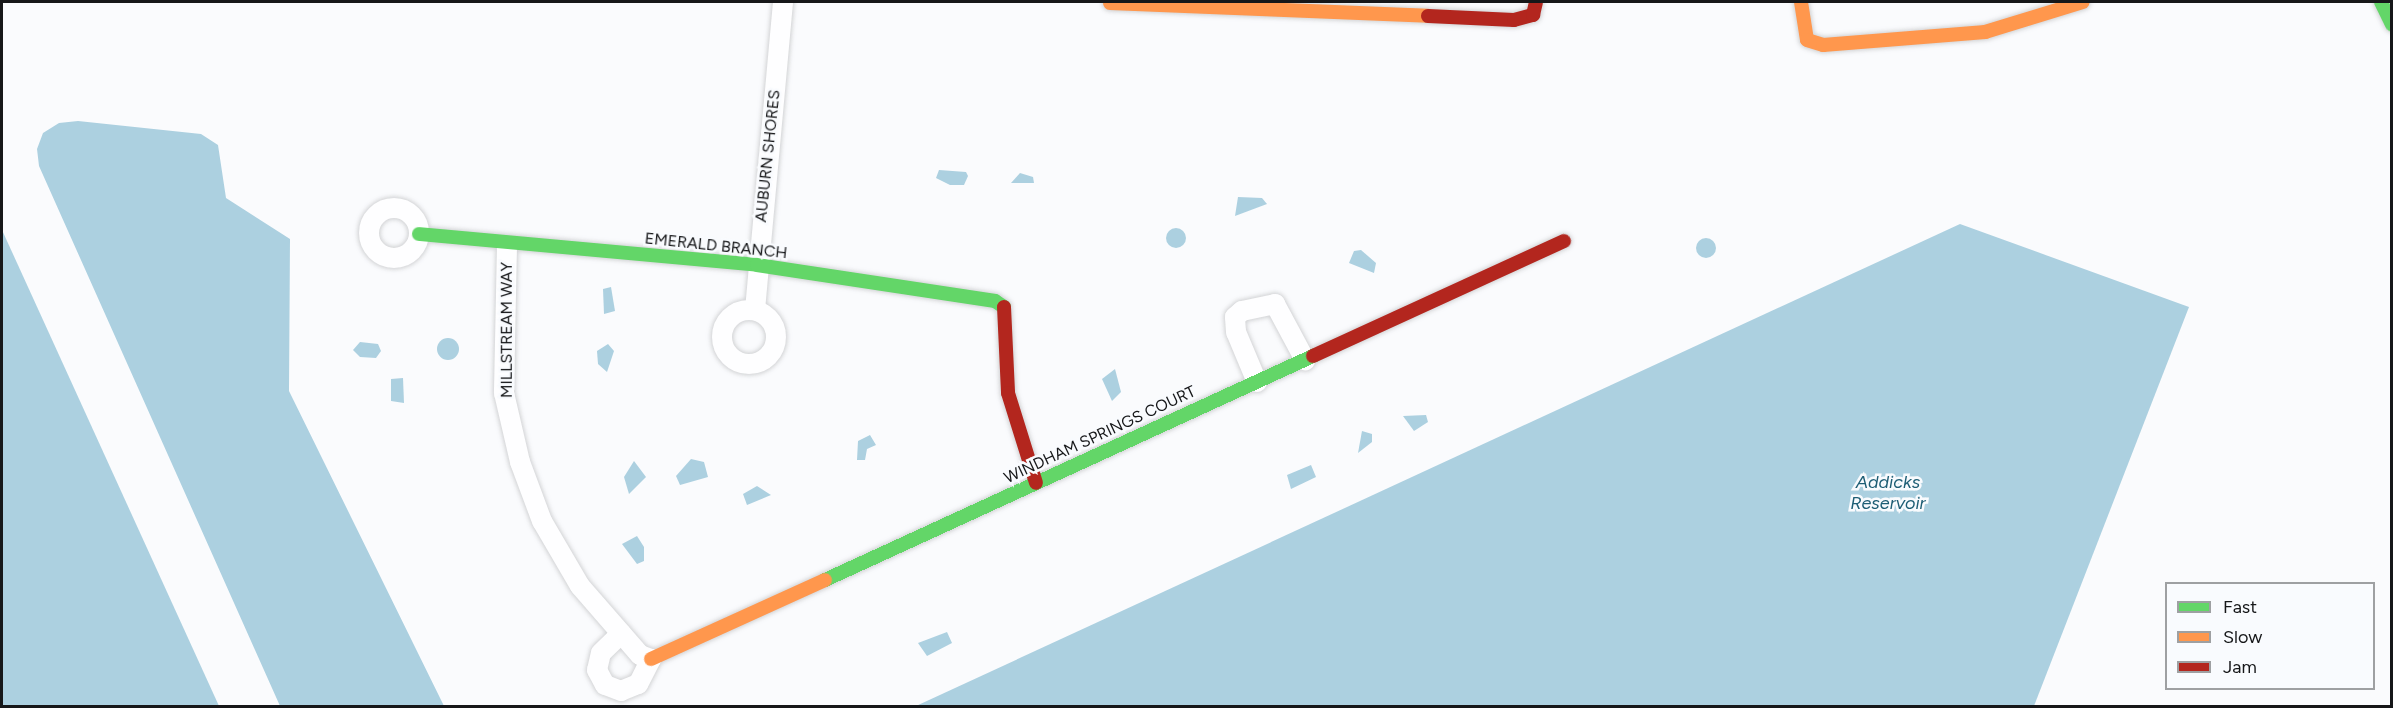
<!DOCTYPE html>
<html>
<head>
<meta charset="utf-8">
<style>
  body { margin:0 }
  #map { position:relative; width:2393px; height:708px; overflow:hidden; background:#fafbfd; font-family:Figtree,sans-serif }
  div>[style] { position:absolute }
  .water>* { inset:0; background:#acd0e0 }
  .round { border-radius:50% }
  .roads { filter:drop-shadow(0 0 2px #d3d4d6) drop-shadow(0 0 2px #d3d4d6) }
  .street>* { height:20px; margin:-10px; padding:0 10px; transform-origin:10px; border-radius:10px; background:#fefeff }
  .street>.ring { margin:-10px; padding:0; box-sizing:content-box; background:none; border:20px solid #fefeff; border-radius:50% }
  .fast>* { height:14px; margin:-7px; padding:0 7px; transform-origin:7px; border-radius:7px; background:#63d668 }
  .slow>* { height:14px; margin:-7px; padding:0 7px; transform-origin:7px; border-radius:7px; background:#ff974d }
  .jam>* { height:14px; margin:-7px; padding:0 7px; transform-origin:7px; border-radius:7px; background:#b3261e }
  span { translate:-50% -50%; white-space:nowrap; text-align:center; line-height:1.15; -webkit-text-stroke:5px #f9fbfe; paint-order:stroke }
  .street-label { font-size:16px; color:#161719 }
  .water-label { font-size:18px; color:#1e5e75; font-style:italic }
  .frame { position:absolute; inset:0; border:3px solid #161719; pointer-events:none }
  .legend { position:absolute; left:2165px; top:582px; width:210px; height:108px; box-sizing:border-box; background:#f9fbfe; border:2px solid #9ea0a2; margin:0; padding:8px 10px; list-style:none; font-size:18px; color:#161719 }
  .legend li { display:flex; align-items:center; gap:12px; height:30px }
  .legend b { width:30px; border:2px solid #9ea0a2 }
</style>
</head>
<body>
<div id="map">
  <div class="water">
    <i style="clip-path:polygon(78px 121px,201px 134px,218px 145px,226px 198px,290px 239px,289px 391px,444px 706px,280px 706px,39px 166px,37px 149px,43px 133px,59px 123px)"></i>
    <i style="clip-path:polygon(939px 170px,966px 172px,968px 176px,964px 185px,950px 185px,936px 178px)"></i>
    <i style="clip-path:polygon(1020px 173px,1033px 177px,1034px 183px,1011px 183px)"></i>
    <i style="clip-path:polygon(1238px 197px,1262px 198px,1267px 204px,1235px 216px)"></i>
    <i style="clip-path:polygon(1960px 224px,2189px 307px,2034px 706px,916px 706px)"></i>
    <i class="round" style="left:1166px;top:228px;width:20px;height:20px"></i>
    <i style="clip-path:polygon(2px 230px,219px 706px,2px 706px)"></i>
    <i class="round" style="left:1696px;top:238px;width:20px;height:20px"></i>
    <i style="clip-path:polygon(1361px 250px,1376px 263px,1374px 273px,1349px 263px,1354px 251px)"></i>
    <i style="clip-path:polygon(611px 287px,615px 311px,604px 314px,603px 289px)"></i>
    <i class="round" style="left:437px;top:338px;width:22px;height:22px"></i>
    <i style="clip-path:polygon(360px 342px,378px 344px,381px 351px,376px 358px,360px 357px,353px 350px)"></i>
    <i style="clip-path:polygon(608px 344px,614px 351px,607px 372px,598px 364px,597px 351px)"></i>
    <i style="clip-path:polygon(1115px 369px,1121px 392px,1112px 401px,1102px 379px)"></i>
    <i style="clip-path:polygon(403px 378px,404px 403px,391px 401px,391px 379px)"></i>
    <i style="clip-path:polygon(1426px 415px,1428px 422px,1414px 431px,1403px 416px)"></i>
    <i style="clip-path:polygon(1362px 431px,1372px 434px,1372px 442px,1358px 453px)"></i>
    <i style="clip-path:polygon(870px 435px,876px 445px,867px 449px,865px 460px,857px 460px,858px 441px)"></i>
    <i style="clip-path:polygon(691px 459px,704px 462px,708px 477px,680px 485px,676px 476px)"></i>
    <i style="clip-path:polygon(634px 461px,646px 477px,629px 494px,624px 477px)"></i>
    <i style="clip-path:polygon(1311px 465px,1316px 477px,1291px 489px,1287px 475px)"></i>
    <i style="clip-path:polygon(757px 486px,771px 495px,747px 505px,743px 494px)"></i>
    <i style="clip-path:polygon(637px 536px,644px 547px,644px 561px,637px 564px,622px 544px)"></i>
    <i style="clip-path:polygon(947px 632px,952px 643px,927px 656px,918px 643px)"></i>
  </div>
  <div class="roads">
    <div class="street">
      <i class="ring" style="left:369px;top:208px;width:30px;height:30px"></i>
      <i style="left:507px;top:246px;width:147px;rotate:91.2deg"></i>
      <i style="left:504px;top:393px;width:71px;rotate:76.9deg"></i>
      <i style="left:520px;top:462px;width:63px;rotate:69.6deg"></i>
      <i style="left:542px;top:521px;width:75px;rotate:59.7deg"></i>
      <i style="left:580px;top:586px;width:91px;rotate:49deg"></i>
      <i style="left:640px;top:655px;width:12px;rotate:20deg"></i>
      <i style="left:651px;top:659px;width:28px;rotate:117deg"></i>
      <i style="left:638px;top:684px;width:18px;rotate:158deg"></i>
      <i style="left:621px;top:691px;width:17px;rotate:-159deg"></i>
      <i style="left:605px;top:685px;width:17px;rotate:-118deg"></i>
      <i style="left:597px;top:670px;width:17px;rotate:-77deg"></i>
      <i style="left:601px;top:653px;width:28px;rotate:-44deg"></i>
      <i class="ring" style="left:722px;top:310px;width:34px;height:34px"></i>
      <i style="left:755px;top:310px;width:309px;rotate:-84.8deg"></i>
      <i style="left:1257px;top:382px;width:54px;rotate:-112.8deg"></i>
      <i style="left:1236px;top:332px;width:15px;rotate:-94deg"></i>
      <i style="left:1235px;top:317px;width:9px;rotate:-41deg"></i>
      <i style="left:1242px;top:311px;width:34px;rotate:-12deg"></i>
      <i style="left:1275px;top:304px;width:64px;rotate:61.8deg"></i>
    </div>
    <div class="fast">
      <i style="left:2381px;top:2px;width:25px;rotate:64deg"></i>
      <i style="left:419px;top:234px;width:339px;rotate:5.2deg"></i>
      <i style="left:757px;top:265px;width:241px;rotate:8.6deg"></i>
      <i style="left:995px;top:301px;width:11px;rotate:34deg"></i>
      <i style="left:825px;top:580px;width:537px;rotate:-24.66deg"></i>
    </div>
    <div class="slow">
      <i style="left:1801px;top:2px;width:38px;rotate:81deg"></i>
      <i style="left:1807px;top:40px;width:17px;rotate:17deg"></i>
      <i style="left:1823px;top:45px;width:163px;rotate:-4.6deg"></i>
      <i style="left:1985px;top:32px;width:102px;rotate:-17deg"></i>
      <i style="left:1110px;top:3px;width:318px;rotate:2.3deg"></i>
      <i style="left:651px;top:659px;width:191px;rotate:-24.4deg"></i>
    </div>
    <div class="jam">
      <i style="left:1428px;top:16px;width:86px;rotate:2.7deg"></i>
      <i style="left:1514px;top:20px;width:20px;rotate:-15deg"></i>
      <i style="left:1533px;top:15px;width:13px;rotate:-77deg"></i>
      <i style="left:1004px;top:307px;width:86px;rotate:87.3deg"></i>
      <i style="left:1008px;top:393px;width:94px;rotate:72.7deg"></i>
      <i style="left:1313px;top:356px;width:276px;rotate:-24.6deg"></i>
    </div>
  </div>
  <div class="street-label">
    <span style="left:768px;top:156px;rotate:-84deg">AUBURN SHORES</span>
    <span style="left:716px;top:246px;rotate:6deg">EMERALD BRANCH</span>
    <span style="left:507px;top:330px;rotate:-90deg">MILLSTREAM WAY</span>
    <span style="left:1100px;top:435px;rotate:-25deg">WINDHAM SPRINGS COURT</span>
  </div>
  <div class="water-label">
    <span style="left:1888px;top:493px">Addicks<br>Reservoir</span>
  </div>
  <div class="frame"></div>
  <ul class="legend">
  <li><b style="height:8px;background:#63d668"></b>Fast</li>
  <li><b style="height:8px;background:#ff974d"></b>Slow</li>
  <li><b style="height:8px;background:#b3261e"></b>Jam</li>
  </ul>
</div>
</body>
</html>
